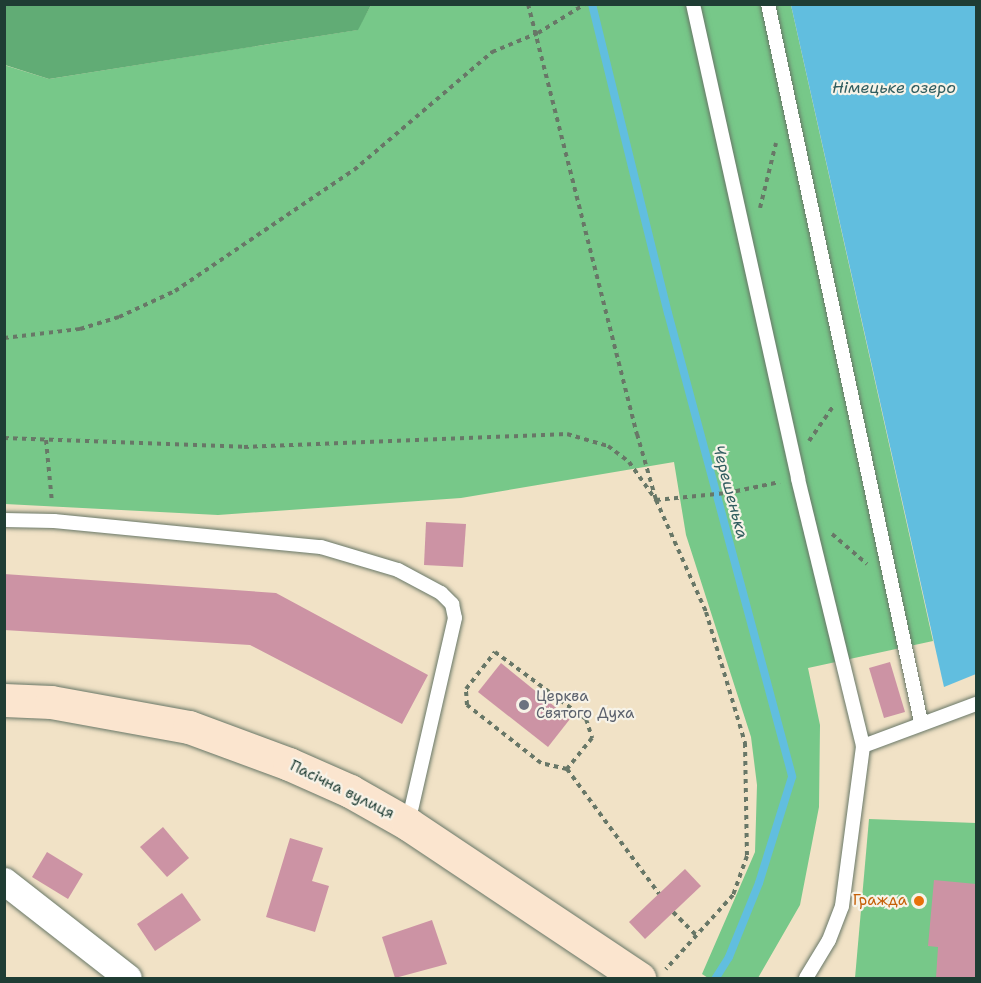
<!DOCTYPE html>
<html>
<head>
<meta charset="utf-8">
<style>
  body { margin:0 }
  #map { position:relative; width:981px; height:983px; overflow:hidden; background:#f1e2c6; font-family:"Shantell Sans",sans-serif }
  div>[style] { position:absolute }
  .green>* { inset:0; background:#77c889 }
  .forest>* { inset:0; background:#61ac75 }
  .water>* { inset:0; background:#61bedf }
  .stream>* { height:8px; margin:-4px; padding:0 4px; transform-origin:4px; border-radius:4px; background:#61bedf }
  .building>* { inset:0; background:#cc93a4 }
  .path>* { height:4px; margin-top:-2px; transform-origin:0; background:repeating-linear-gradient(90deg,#687767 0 4.5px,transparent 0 9px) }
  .roads { filter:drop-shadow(0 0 2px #687767) drop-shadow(0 0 2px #687767) }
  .lane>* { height:14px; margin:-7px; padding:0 7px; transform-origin:7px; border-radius:7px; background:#fff }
  .street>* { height:27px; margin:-13.5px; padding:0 13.5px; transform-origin:13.5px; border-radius:13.5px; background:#fff }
  .secondary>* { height:33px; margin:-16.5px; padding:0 16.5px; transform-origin:16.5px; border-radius:16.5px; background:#fbe5cf }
  .dots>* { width:16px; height:16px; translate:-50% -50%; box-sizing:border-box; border:3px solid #f7f3e8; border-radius:50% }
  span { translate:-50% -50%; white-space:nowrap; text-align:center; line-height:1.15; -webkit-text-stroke:4.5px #f7f3e8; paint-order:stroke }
  .worship-label { font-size:15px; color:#5b616d }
  .left { translate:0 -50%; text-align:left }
  .street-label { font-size:15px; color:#1f3d34 }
  .food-label { font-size:15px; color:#c56008 }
  .right { translate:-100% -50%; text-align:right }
  .water-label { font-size:16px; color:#305d5f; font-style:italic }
  .frame { position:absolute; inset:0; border:6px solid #1f3d34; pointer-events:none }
</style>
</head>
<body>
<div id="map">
  <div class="green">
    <i style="clip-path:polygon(371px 5px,791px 5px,933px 641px,808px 668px,820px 725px,819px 807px,800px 905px,758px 978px,708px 978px,702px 974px,755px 852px,757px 785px,751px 737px,686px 535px,674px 462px,461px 498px,218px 515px,5px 504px,4px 65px,49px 79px,357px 30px)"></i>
    <i style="clip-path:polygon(869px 819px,976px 823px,976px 978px,855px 978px)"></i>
  </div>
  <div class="forest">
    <i style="clip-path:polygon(4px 5px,5px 4px,371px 5px,358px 30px,49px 79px,5px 65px)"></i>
  </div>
  <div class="water">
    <i style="clip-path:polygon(791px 5px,976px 5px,976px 674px,944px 687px)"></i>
  </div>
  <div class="stream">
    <i style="left:592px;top:4px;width:318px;rotate:76.2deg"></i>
    <i style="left:668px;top:313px;width:480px;rotate:75deg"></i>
    <i style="left:792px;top:777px;width:111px;rotate:107.3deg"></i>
    <i style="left:759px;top:883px;width:80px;rotate:112.1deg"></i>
    <i style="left:729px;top:957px;width:25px;rotate:122deg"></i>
  </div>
  <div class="building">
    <i style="clip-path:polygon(426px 522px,466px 524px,463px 567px,424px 565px)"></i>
    <i style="clip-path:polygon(4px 574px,276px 593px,428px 675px,402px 724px,250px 645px,4px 630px)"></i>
    <i style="clip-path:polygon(890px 662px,905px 712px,884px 718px,869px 668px)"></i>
    <i style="clip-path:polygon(501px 663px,570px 719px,548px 747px,478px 692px)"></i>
    <i style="clip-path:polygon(163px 827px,189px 858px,167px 877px,140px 847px)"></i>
    <i style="clip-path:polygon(290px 838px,323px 848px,312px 881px,329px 886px,315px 932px,266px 917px)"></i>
    <i style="clip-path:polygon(47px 852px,83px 874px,68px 899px,32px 877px)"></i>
    <i style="clip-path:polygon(685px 869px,701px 886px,645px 939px,629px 922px)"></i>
    <i style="clip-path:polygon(934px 880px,976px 884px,976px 978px,936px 978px,938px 947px,928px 946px)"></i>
    <i style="clip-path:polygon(182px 893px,201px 920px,155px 951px,137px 924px)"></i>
    <i style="clip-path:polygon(432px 920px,447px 964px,395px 978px,382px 937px)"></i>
  </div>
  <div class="path">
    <i style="left:528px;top:4px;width:444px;rotate:75.8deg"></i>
    <i style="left:637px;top:434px;width:69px;rotate:73.9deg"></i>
    <i style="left:656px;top:500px;width:123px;rotate:65.9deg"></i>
    <i style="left:706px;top:612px;width:137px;rotate:73.4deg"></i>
    <i style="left:745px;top:743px;width:113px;rotate:89deg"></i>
    <i style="left:747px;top:856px;width:41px;rotate:109.7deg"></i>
    <i style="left:733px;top:895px;width:100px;rotate:132.2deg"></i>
    <i style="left:760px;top:208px;width:67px;rotate:-76.2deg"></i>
    <i style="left:4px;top:338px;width:77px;rotate:-6.8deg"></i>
    <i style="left:80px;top:329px;width:41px;rotate:-17.1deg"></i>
    <i style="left:119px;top:317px;width:62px;rotate:-24.9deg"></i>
    <i style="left:175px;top:291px;width:216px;rotate:-34.1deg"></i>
    <i style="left:354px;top:170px;width:182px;rotate:-40.5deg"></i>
    <i style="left:492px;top:52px;width:50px;rotate:-22.4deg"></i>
    <i style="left:538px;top:33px;width:55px;rotate:-31.7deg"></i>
    <i style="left:4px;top:438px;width:240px;rotate:2.1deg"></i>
    <i style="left:244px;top:447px;width:323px;rotate:-2.3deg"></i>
    <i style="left:567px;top:434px;width:43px;rotate:16.3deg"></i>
    <i style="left:608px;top:446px;width:26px;rotate:37deg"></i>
    <i style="left:629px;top:462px;width:47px;rotate:54.6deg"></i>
    <i style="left:656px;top:500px;width:71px;rotate:-5.6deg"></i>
    <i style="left:727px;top:493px;width:54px;rotate:-11.7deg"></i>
    <i style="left:46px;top:440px;width:62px;rotate:84.5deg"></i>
    <i style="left:809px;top:441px;width:44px;rotate:-55.2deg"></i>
    <i style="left:832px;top:534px;width:46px;rotate:40.6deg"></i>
    <i style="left:567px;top:769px;width:27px;rotate:-167deg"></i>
    <i style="left:541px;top:763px;width:94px;rotate:-141.9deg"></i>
    <i style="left:467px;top:705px;width:16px;rotate:-94deg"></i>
    <i style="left:466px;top:689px;width:47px;rotate:-51.9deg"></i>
    <i style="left:495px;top:652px;width:113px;rotate:36.4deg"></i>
    <i style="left:586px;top:719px;width:20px;rotate:72deg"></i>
    <i style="left:592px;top:738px;width:40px;rotate:129deg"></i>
    <i style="left:567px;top:769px;width:155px;rotate:53.6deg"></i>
    <i style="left:673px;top:912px;width:35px;rotate:45deg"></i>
  </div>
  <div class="roads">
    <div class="lane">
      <i style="left:693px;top:4px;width:486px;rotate:77.5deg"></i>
      <i style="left:798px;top:479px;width:275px;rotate:76.3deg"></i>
      <i style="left:863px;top:746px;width:121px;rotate:-20.4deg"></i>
      <i style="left:768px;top:4px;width:734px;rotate:77.97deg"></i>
      <i style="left:4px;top:520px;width:50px;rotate:1.1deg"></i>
      <i style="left:54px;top:521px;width:268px;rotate:5.6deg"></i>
      <i style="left:321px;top:547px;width:80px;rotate:16.6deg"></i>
      <i style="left:398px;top:570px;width:49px;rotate:28.1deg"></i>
      <i style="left:441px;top:593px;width:16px;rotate:45deg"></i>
      <i style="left:452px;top:604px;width:14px;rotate:78deg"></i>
      <i style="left:455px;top:618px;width:211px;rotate:102.9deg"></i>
      <i style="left:806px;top:978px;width:44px;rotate:-58.8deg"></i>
      <i style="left:829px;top:940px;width:36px;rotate:-69deg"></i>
      <i style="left:842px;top:906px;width:161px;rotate:-82.5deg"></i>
    </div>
    <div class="street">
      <i style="left:4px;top:881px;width:157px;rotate:38deg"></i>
    </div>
    <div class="secondary">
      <i style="left:4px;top:700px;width:47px;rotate:2.4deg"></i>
      <i style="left:51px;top:702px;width:140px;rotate:10.3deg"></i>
      <i style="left:189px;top:727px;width:107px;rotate:20.3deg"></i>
      <i style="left:289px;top:764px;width:67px;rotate:23.9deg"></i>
      <i style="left:350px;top:791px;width:67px;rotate:29.6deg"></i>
      <i style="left:408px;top:824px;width:278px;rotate:33.7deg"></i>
    </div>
  </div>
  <div class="dots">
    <i style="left:524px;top:705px;background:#6b7280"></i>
    <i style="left:919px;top:901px;background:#e8710a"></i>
  </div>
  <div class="worship-label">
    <span class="left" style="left:536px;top:705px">Церква<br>Святого Духа</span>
  </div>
  <div class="street-label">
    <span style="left:342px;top:790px;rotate:26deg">Пасічна вулиця</span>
  </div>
  <div class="food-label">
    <span class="right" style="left:907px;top:901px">Гражда</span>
  </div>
  <div class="water-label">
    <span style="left:894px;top:88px">Німецьке озеро</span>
    <span style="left:730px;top:492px;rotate:75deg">Черешенька</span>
  </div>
  <div class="frame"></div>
</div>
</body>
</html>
